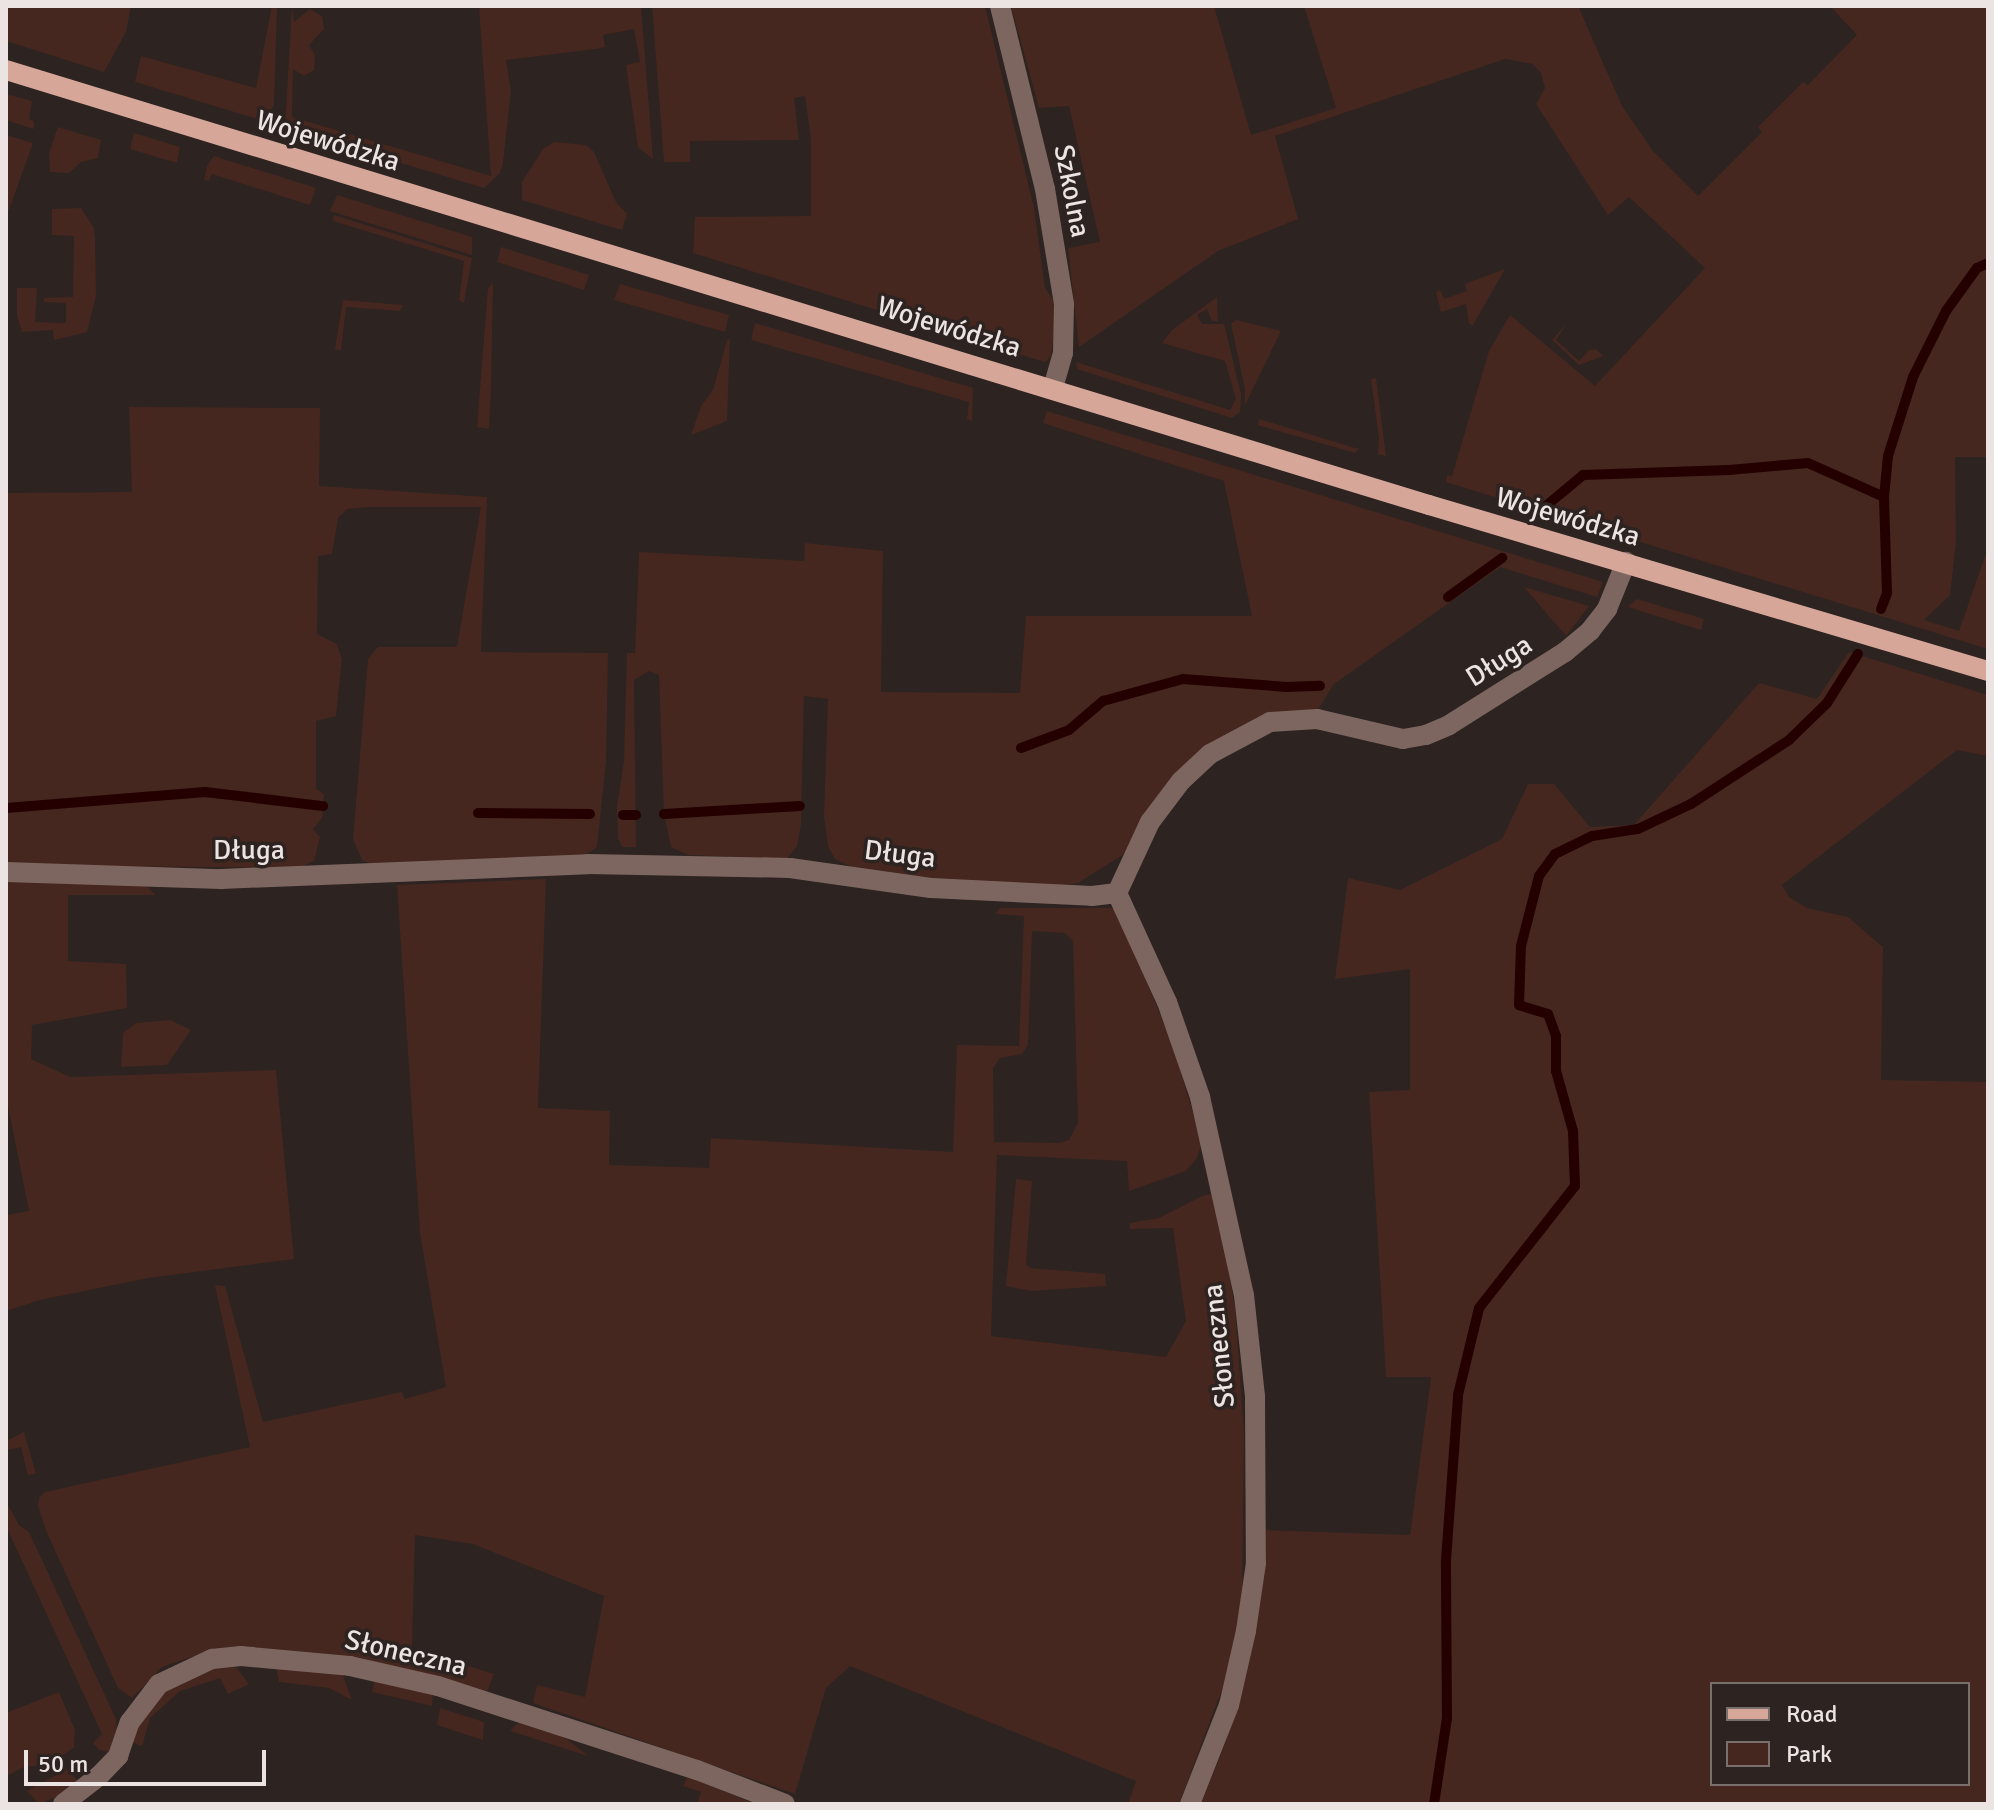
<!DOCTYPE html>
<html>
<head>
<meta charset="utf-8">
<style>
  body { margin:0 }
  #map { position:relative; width:1994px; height:1810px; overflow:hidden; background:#2d2320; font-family:Signika,sans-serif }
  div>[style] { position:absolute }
  .green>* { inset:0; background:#45271f }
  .stream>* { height:10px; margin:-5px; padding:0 5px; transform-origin:5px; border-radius:5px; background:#250000 }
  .minor>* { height:20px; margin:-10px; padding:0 10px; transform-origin:10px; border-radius:10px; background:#7d6660 }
  .major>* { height:20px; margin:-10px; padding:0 10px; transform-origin:10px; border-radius:10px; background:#d6a699 }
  span { translate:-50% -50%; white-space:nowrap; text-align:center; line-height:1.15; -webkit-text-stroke:7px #2d2320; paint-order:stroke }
  .street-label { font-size:28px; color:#ebe4e2 }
  .frame { position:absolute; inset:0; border:8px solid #ebe4e2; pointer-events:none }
  .legend { position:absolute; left:1710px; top:1682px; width:260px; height:104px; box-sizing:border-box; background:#2d2320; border:2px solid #79706e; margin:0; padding:10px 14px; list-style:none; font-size:24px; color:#ebe4e2 }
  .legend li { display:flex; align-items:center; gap:16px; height:40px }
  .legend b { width:40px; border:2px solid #79706e }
  .scale { position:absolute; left:24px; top:1750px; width:242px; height:36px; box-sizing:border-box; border:4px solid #ebe4e2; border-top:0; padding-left:10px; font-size:24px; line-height:28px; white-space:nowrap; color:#ebe4e2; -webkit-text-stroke:6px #2d2320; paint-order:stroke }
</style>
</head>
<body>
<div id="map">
  <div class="green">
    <i style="clip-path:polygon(6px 6px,131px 6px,126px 32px,104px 72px,6px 41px)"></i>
    <i style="clip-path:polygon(272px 6px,277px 6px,274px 105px,264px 121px,135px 82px,141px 56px,256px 88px)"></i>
    <i style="clip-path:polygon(292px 6px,294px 22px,310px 9px,322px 16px,324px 29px,309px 45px,315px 55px,314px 70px,304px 76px,293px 69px,292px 117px,491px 176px,479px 6px,641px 6px,653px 159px,638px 147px,626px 65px,640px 62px,634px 29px,603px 35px,605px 47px,595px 49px,506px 60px,511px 91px,503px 163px,500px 173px,484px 188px,285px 128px)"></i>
    <i style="clip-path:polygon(652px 6px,985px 6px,1034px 208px,1045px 288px,1054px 301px,1056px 315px,1051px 356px,1045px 362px,693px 253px,695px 217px,811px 216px,811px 140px,805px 96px,794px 98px,799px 140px,690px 141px,690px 162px,664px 162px)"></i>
    <i style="clip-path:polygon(1011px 6px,1214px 6px,1251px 135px,1336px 108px,1304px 6px,1578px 6px,1622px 106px,1653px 151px,1698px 196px,1762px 132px,1758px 127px,1803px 82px,1808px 85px,1857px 35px,1830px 6px,1988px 6px,1988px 457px,1955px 457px,1956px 542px,1950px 595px,1924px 620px,1959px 631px,1988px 548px,1988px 649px,1446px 482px,1447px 475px,1452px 476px,1489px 351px,1510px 315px,1595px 386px,1705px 268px,1629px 197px,1608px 215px,1536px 104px,1545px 88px,1541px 73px,1533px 64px,1505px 59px,1275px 136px,1298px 219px,1218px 251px,1079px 347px,1068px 248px,1100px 242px,1069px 106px,1039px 108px)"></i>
    <i style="clip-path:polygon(6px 94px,32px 101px,29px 119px,34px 121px,34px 129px,6px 120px)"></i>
    <i style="clip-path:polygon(58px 127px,101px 140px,98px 158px,81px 162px,69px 173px,50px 172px,49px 153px)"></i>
    <i style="clip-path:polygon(134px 133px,180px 147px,177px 163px,130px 149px)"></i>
    <i style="clip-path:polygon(6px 135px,33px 143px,6px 218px)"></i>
    <i style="clip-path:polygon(554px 142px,586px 145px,594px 152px,616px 202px,627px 214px,622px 230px,522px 200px,522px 182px,543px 149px)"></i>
    <i style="clip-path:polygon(214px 156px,316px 188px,310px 205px,212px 174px,209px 181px,204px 180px,207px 166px)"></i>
    <i style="clip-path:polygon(337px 195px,472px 237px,472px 255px,330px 211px)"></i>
    <i style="clip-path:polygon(81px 208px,94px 228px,95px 238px,96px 296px,87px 332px,54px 340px,53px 330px,22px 332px,17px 315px,17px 288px,37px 288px,35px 322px,66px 323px,66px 303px,44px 302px,44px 298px,73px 297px,74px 236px,52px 235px,52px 209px)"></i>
    <i style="clip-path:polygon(334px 215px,472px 258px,464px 303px,459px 300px,464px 261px,333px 221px)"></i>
    <i style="clip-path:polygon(501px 247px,589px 275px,584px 290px,497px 262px)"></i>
    <i style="clip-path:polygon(1505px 269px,1473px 325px,1469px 324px,1466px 304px,1441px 312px,1436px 292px,1440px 290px,1444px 299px,1467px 291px,1465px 284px)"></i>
    <i style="clip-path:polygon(493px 283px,491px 389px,489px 429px,477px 427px,488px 288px)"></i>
    <i style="clip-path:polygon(620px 284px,729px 315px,725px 332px,614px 300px)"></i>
    <i style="clip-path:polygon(1217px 297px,1218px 321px,1212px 321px,1207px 309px,1197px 315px,1202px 324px,1224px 324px,1241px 394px,1240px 412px,1232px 418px,1077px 369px,1076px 362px,1230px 410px,1236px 399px,1225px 361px,1162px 343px,1172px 330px)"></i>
    <i style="clip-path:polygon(343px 300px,403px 305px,400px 311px,346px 307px,341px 351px,335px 349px)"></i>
    <i style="clip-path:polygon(1236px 320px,1281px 331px,1245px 405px,1245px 389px,1231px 324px)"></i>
    <i style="clip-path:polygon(755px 323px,973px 388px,972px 421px,967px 419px,969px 402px,751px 340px)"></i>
    <i style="clip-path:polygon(1567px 323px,1556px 340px,1579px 361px,1589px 350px,1596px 349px,1603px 356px,1579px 365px,1552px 340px)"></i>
    <i style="clip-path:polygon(730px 339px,727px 421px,691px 435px,701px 406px,713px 390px,727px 340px)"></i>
    <i style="clip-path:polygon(1376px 378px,1386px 456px,1378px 454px,1379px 438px,1371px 379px)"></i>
    <i style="clip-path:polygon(129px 407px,320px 408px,319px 486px,487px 497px,481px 652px,608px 653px,606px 761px,597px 847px,579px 859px,374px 865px,362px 860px,353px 839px,368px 659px,378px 647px,457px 647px,481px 507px,370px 507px,347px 509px,338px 518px,332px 554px,318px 556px,317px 634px,337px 644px,342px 659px,336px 716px,316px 721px,316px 789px,324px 794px,322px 818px,313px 829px,320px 837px,314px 861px,299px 868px,6px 865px,6px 493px,132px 492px)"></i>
    <i style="clip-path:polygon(1047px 411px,1603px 582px,1597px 597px,1500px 567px,1334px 684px,1315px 714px,1249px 727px,1121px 856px,1078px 883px,1052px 887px,929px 880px,852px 867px,835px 859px,828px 846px,824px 816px,828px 699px,804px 696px,801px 824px,797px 846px,787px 859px,688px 855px,671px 847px,664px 814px,659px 675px,649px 671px,634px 680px,636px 847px,622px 847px,618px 838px,617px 806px,624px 761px,627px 653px,635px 653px,639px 552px,804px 561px,805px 543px,883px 551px,881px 692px,1020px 693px,1026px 616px,1252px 616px,1224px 481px,1043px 423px)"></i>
    <i style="clip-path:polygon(1259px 419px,1355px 448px,1359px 448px,1355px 453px,1258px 425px)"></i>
    <i style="clip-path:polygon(1524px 587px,1589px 606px,1566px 636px)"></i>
    <i style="clip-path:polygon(1637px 599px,1704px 619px,1701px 630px,1628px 607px)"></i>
    <i style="clip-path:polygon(evenodd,1849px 652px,1988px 695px,1988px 756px,1957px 750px,1782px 885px,1789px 897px,1807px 908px,1848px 917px,1883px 947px,1881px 1080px,1988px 1082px,1988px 1804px,1201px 1804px,1226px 1742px,1249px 1656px,1266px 1530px,1410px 1535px,1431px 1377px,1386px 1377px,1369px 1092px,1410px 1090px,1410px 969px,1335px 979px,1348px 878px,1400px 890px,1502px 839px,1528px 784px,1554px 784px,1590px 827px,1634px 825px,1759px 683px,1817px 699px,1849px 652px,1712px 1684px,1968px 1684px,1968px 1784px,1712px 1784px,1712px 1684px)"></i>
    <i style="clip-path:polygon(evenodd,546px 879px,538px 1108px,610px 1111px,609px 1165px,709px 1168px,711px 1138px,953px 1152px,957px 1045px,1019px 1046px,1024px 916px,995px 914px,1000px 908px,1116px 908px,1171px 1041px,1202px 1142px,1197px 1158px,1186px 1171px,1129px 1191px,1127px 1161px,997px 1155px,991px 1336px,1166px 1357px,1186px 1321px,1173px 1228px,1130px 1229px,1130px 1223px,1159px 1218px,1202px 1196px,1210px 1194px,1216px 1199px,1235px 1308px,1244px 1432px,1242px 1611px,1222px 1689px,1179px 1804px,1128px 1804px,1136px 1781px,850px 1666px,826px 1688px,795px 1794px,533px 1703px,537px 1685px,585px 1697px,604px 1596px,473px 1544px,415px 1535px,412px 1648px,494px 1674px,487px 1692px,358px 1657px,241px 1646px,215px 1649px,162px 1667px,132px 1698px,118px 1688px,47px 1533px,38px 1506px,39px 1498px,45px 1492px,250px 1447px,215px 1285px,225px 1286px,263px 1422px,402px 1392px,405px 1399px,446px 1387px,420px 1233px,397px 885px,546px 879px,1032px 931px,1065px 933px,1073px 941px,1078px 1123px,1069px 1140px,1059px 1143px,994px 1142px,993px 1068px,1000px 1058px,1022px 1054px,1028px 1045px,1032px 931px)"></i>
    <i style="clip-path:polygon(6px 881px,146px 885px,155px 895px,68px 895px,68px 961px,126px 964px,127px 1008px,32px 1025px,31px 1059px,70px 1077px,276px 1070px,294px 1259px,148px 1278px,40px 1300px,6px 1311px,6px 1215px,29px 1211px,6px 1096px)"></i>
    <i style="clip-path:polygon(170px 1020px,191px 1030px,167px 1065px,121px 1067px,123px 1033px,136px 1023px)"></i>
    <i style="clip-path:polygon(1016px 1179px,1032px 1181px,1026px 1264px,1030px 1268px,1105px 1274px,1106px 1286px,1031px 1291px,1006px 1286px)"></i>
    <i style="clip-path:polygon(24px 1432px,36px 1474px,28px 1475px,21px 1447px,6px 1450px,6px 1441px)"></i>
    <i style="clip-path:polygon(6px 1501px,19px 1525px,29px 1532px,116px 1719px,117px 1729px,109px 1752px,99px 1750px,93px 1743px,102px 1734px,6px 1526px)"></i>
    <i style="clip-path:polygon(275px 1663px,342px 1673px,352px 1700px,329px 1688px,279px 1682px)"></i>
    <i style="clip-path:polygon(236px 1667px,249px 1684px,228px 1694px,220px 1678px,180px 1691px,150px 1718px,142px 1746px,131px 1742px,137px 1727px,167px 1689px,214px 1668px)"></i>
    <i style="clip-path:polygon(375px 1679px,433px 1694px,432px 1706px,372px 1692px)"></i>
    <i style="clip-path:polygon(59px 1692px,75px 1730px,74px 1747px,51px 1764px,24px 1767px,6px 1776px,6px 1713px)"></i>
    <i style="clip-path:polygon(440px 1708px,484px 1722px,483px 1740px,437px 1725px)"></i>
    <i style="clip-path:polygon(520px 1721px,558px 1732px,588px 1756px,510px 1731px)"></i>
    <i style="clip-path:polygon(67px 1769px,78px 1781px,58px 1796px,39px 1804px,27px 1791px)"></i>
    <i style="clip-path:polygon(688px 1776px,714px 1787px,755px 1804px,697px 1804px,701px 1792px,683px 1786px)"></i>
  </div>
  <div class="stream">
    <i style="left:1541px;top:510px;width:55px;rotate:-39.8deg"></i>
    <i style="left:1583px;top:475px;width:146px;rotate:-2deg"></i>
    <i style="left:1729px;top:470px;width:79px;rotate:-5.1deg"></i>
    <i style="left:1808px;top:463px;width:83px;rotate:24.1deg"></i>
    <i style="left:1448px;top:597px;width:67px;rotate:-35.8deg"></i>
    <i style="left:1881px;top:609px;width:17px;rotate:-69deg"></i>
    <i style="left:1887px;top:593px;width:96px;rotate:-91.8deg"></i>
    <i style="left:1884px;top:497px;width:41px;rotate:-84.4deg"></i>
    <i style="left:1888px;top:456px;width:83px;rotate:-72.4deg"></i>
    <i style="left:1913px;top:377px;width:74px;rotate:-63.4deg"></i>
    <i style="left:1946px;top:311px;width:53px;rotate:-54.2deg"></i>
    <i style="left:1977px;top:268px;width:12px;rotate:-24deg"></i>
    <i style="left:1021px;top:748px;width:51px;rotate:-20.6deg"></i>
    <i style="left:1069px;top:730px;width:45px;rotate:-40.5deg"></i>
    <i style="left:1103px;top:701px;width:83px;rotate:-15.4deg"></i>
    <i style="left:1183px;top:679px;width:104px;rotate:4.4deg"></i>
    <i style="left:1287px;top:687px;width:33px;rotate:-2deg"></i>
    <i style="left:6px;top:808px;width:200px;rotate:-4.6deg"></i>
    <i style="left:205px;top:792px;width:119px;rotate:6.8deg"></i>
    <i style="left:478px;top:813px;width:112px;rotate:0.5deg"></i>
    <i style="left:664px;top:814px;width:136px;rotate:-3.4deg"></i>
    <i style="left:623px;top:815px;width:13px"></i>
    <i style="left:1434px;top:1804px;width:87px;rotate:-81.4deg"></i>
    <i style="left:1447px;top:1718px;width:158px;rotate:-90.4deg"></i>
    <i style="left:1446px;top:1560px;width:165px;rotate:-85.8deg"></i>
    <i style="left:1458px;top:1395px;width:89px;rotate:-76.4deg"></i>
    <i style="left:1479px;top:1308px;width:155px;rotate:-51.8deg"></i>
    <i style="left:1575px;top:1186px;width:55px;rotate:-92.1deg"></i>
    <i style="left:1573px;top:1131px;width:62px;rotate:-105.8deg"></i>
    <i style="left:1556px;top:1071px;width:35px;rotate:-90deg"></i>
    <i style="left:1556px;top:1036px;width:23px;rotate:-110deg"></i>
    <i style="left:1548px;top:1014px;width:30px;rotate:-163deg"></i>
    <i style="left:1519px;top:1005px;width:59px;rotate:-88.1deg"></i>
    <i style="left:1521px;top:946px;width:72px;rotate:-75.6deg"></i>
    <i style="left:1539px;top:876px;width:27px;rotate:-54deg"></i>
    <i style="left:1555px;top:854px;width:41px;rotate:-25.9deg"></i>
    <i style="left:1592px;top:836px;width:47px;rotate:-8.7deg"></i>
    <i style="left:1638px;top:829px;width:59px;rotate:-25.3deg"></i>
    <i style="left:1691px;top:804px;width:117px;rotate:-33.1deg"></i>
    <i style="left:1789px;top:740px;width:53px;rotate:-44.2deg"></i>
    <i style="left:1827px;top:703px;width:58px;rotate:-57.7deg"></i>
  </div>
  <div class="minor">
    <i style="left:1000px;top:6px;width:188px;rotate:76.2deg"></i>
    <i style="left:1045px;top:189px;width:117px;rotate:80.6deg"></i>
    <i style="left:1064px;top:304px;width:49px;rotate:91.2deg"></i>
    <i style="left:1063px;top:353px;width:36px;rotate:106deg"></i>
    <i style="left:6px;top:872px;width:215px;rotate:1.9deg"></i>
    <i style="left:221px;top:879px;width:367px;rotate:-2.3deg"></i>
    <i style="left:588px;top:864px;width:202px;rotate:1.1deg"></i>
    <i style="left:790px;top:868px;width:142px;rotate:8.1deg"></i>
    <i style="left:931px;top:888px;width:161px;rotate:2.8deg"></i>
    <i style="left:1092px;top:896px;width:25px;rotate:-7deg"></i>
    <i style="left:1117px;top:893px;width:120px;rotate:65.4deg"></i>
    <i style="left:1167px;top:1002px;width:101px;rotate:70.8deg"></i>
    <i style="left:1200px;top:1097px;width:203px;rotate:77.5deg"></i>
    <i style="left:1244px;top:1295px;width:102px;rotate:83.8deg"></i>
    <i style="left:1255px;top:1396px;width:167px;rotate:89.7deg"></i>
    <i style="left:1256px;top:1563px;width:69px;rotate:98.4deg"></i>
    <i style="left:1246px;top:1631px;width:76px;rotate:102.9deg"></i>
    <i style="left:1229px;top:1705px;width:106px;rotate:111.5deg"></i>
    <i style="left:1117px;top:893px;width:78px;rotate:-65.1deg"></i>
    <i style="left:1150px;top:822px;width:51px;rotate:-52.9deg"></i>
    <i style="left:1181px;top:781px;width:40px;rotate:-43deg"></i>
    <i style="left:1210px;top:754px;width:68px;rotate:-28.1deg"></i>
    <i style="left:1270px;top:722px;width:47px;rotate:-3.7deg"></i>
    <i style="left:1317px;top:719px;width:88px;rotate:13.1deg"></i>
    <i style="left:1403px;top:739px;width:23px;rotate:-10deg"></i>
    <i style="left:1426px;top:735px;width:25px;rotate:-23deg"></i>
    <i style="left:1449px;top:725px;width:137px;rotate:-32.2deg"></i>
    <i style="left:1565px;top:652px;width:33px;rotate:-40deg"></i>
    <i style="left:1590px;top:631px;width:28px;rotate:-52deg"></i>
    <i style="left:1607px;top:609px;width:51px;rotate:-68deg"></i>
    <i style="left:63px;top:1804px;width:46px;rotate:-37.9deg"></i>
    <i style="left:99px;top:1776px;width:28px;rotate:-46deg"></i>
    <i style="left:118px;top:1756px;width:36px;rotate:-71deg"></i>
    <i style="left:130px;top:1722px;width:48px;rotate:-52.7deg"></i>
    <i style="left:159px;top:1684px;width:59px;rotate:-25.3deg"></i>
    <i style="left:212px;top:1659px;width:29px;rotate:-6deg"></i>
    <i style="left:241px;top:1656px;width:109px;rotate:5.2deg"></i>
    <i style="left:350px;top:1666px;width:90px;rotate:12.8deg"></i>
    <i style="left:438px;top:1686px;width:272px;rotate:18deg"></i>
    <i style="left:697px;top:1770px;width:94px;rotate:21.1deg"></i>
  </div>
  <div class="major">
    <i style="left:6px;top:70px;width:1488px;rotate:17deg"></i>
    <i style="left:1429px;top:505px;width:583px;rotate:16.54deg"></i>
  </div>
  <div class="street-label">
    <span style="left:328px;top:141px;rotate:17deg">Wojewódzka</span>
    <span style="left:1072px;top:191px;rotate:79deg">Szkolna</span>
    <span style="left:949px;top:327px;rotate:17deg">Wojewódzka</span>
    <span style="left:1568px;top:517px;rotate:16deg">Wojewódzka</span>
    <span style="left:1499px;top:661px;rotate:-32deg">Długa</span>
    <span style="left:249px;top:850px">Długa</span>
    <span style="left:900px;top:854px;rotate:7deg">Długa</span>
    <span style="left:1219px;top:1346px;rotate:-96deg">Słoneczna</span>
    <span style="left:406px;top:1653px;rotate:13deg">Słoneczna</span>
  </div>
  <div class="frame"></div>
  <ul class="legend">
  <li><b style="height:10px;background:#d6a699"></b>Road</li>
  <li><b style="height:22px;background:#45271f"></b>Park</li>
  </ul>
  <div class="scale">50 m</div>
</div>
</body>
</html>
